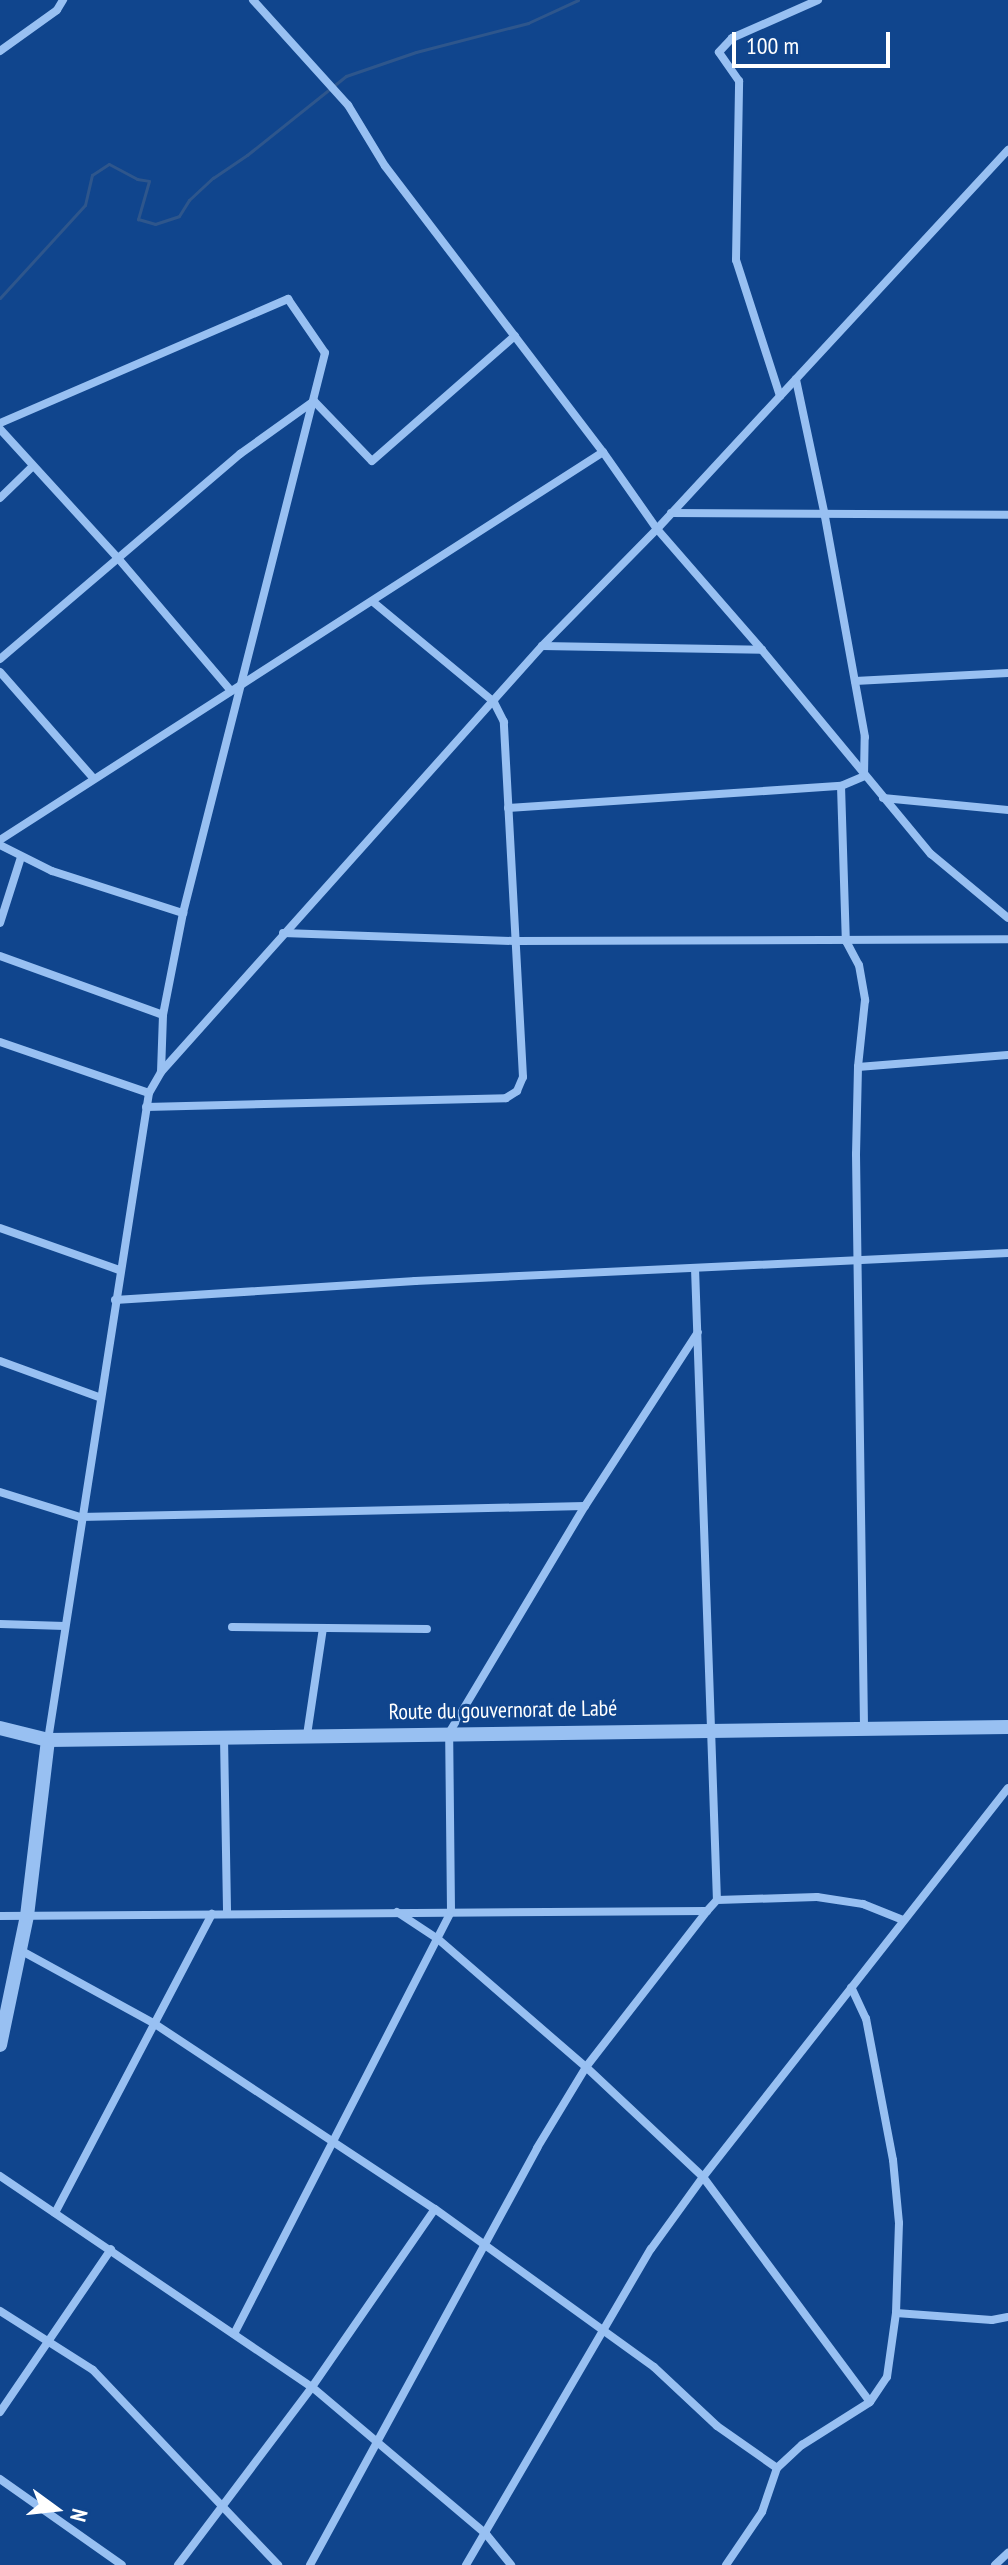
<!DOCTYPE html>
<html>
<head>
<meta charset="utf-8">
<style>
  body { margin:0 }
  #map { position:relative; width:1008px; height:2565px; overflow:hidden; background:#10458d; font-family:"PT Sans Narrow",sans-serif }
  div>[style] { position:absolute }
  .stream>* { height:3px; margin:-1.5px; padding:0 1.5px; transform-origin:1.5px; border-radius:1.5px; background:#2e568c }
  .minor>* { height:8px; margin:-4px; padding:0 4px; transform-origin:4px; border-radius:4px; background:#98c0f2 }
  .tertiary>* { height:14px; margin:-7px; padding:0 7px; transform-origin:7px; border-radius:7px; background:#98c0f2 }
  span { translate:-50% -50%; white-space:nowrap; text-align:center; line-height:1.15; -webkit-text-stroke:6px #10458d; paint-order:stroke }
  .street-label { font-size:22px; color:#fff }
  .north { position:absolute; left:16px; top:2469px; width:80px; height:80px; -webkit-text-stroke:6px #10458d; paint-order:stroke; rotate:105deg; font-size:22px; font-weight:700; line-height:32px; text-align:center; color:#fff }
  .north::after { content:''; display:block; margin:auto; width:28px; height:36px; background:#fff; clip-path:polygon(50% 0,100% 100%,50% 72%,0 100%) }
  .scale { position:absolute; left:732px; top:32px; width:158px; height:36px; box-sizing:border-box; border:4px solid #fff; border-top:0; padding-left:10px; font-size:24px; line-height:28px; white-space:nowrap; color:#fff; -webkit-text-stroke:6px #10458d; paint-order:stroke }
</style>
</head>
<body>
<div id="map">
  <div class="stream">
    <i style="left:0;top:298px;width:126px;rotate:-47.6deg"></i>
    <i style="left:85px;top:205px;width:31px;rotate:-77deg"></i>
    <i style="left:92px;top:175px;width:20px;rotate:-33deg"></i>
    <i style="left:109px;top:164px;width:32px;rotate:28deg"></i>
    <i style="left:137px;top:179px;width:12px;rotate:9deg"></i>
    <i style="left:149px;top:181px;width:40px;rotate:106deg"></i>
    <i style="left:138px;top:219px;width:18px;rotate:16deg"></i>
    <i style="left:155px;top:224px;width:25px;rotate:-18deg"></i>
    <i style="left:179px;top:216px;width:19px;rotate:-58deg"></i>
    <i style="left:189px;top:200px;width:33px;rotate:-43deg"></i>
    <i style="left:213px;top:178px;width:41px;rotate:-34.1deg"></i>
    <i style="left:247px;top:155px;width:127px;rotate:-38.6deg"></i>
    <i style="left:346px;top:76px;width:74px;rotate:-18.9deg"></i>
    <i style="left:416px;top:52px;width:116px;rotate:-14.5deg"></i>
    <i style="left:528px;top:23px;width:55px;rotate:-24.7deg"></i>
  </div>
  <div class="minor">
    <i style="left:253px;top:0;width:142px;rotate:47.9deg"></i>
    <i style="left:348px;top:105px;width:71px;rotate:58.8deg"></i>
    <i style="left:385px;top:166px;width:360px;rotate:52.7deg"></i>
    <i style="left:603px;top:452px;width:94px;rotate:55deg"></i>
    <i style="left:657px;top:529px;width:160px;rotate:49deg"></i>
    <i style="left:762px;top:650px;width:265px;rotate:50.4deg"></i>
    <i style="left:931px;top:854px;width:100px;rotate:39.7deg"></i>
    <i style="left:0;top:51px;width:70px;rotate:-35.7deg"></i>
    <i style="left:57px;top:10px;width:12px;rotate:-59deg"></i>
    <i style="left:780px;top:396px;width:143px;rotate:-107.9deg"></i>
    <i style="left:736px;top:260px;width:179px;rotate:-89deg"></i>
    <i style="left:739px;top:81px;width:35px;rotate:-125deg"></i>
    <i style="left:719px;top:52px;width:19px;rotate:-47deg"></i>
    <i style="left:732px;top:38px;width:94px;rotate:-23.8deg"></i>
    <i style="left:0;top:423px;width:314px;rotate:-23.3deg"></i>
    <i style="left:288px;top:299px;width:65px;rotate:55.6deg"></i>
    <i style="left:325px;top:353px;width:578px;rotate:104.23deg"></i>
    <i style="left:183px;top:913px;width:104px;rotate:101.1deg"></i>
    <i style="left:163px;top:1015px;width:56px;rotate:92deg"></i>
    <i style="left:0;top:429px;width:173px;rotate:47.6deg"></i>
    <i style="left:117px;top:557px;width:176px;rotate:49.6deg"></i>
    <i style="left:0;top:498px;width:45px;rotate:-44.1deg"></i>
    <i style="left:671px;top:513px;width:337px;rotate:0.3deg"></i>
    <i style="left:542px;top:646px;width:220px;rotate:1deg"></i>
    <i style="left:0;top:659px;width:316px;rotate:-40.5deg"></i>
    <i style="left:240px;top:454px;width:91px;rotate:-35.6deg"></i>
    <i style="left:314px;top:401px;width:83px;rotate:46deg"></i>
    <i style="left:372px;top:461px;width:190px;rotate:-41.2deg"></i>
    <i style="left:0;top:672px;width:142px;rotate:48.7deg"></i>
    <i style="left:855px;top:681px;width:153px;rotate:-3deg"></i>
    <i style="left:841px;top:786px;width:155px;rotate:88.2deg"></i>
    <i style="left:846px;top:941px;width:27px;rotate:62deg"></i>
    <i style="left:859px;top:965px;width:36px;rotate:80deg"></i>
    <i style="left:865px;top:1000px;width:67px;rotate:96deg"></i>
    <i style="left:858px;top:1067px;width:87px;rotate:91.3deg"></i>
    <i style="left:856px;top:1154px;width:576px;rotate:89.2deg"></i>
    <i style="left:883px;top:798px;width:126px;rotate:5.5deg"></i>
    <i style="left:508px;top:808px;width:334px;rotate:-3.8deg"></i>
    <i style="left:841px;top:786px;width:25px;rotate:-23deg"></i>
    <i style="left:864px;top:776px;width:39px;rotate:-89deg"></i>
    <i style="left:865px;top:737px;width:225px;rotate:-100.3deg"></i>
    <i style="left:825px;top:516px;width:140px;rotate:-102deg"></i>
    <i style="left:0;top:840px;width:717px;rotate:-32.76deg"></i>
    <i style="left:0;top:845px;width:58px;rotate:26.6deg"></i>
    <i style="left:52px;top:871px;width:138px;rotate:17.8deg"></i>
    <i style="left:0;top:923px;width:69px;rotate:-72.3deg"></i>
    <i style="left:283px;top:933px;width:232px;rotate:2deg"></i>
    <i style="left:515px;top:941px;width:493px;rotate:-0.2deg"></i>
    <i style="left:0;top:956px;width:173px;rotate:19.9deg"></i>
    <i style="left:0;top:1042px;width:157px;rotate:18.9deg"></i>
    <i style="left:858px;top:1067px;width:150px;rotate:-4.6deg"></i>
    <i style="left:146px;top:1107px;width:360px;rotate:-1.4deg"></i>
    <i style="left:506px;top:1098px;width:13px;rotate:-32deg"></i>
    <i style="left:517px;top:1091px;width:15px;rotate:-67deg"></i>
    <i style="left:523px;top:1077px;width:356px;rotate:-93.1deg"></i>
    <i style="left:504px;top:722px;width:22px;rotate:-117deg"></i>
    <i style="left:494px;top:702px;width:158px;rotate:-140.4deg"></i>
    <i style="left:0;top:1228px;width:126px;rotate:19.4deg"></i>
    <i style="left:695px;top:1268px;width:632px;rotate:88.01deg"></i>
    <i style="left:115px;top:1300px;width:301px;rotate:-3.6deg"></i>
    <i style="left:415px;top:1281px;width:594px;rotate:-2.7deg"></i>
    <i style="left:0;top:1361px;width:105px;rotate:20deg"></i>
    <i style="left:0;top:1492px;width:84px;rotate:17.4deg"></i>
    <i style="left:80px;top:1517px;width:505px;rotate:-1.25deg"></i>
    <i style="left:0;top:1624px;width:65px;rotate:1.8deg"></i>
    <i style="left:232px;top:1627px;width:195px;rotate:0.6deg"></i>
    <i style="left:307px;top:1735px;width:108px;rotate:-81.5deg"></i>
    <i style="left:224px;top:1737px;width:177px;rotate:89deg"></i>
    <i style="left:48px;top:1740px;width:655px;rotate:-81.13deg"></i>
    <i style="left:149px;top:1093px;width:24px;rotate:-60deg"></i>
    <i style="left:161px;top:1072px;width:572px;rotate:-48.19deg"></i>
    <i style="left:542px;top:646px;width:164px;rotate:-45.5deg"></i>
    <i style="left:657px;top:529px;width:517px;rotate:-47.2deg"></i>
    <i style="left:397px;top:1912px;width:49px;rotate:33.4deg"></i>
    <i style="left:438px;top:1939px;width:196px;rotate:40.9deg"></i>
    <i style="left:586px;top:2067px;width:161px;rotate:43.2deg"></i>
    <i style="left:703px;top:2177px;width:280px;rotate:53.4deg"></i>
    <i style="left:0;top:1916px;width:707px;rotate:-0.41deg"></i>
    <i style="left:20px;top:1950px;width:154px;rotate:28.7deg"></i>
    <i style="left:155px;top:2024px;width:336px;rotate:33.5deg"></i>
    <i style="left:435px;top:2209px;width:270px;rotate:35.8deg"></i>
    <i style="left:654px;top:2367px;width:86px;rotate:43.1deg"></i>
    <i style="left:717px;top:2426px;width:73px;rotate:35deg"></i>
    <i style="left:0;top:2176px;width:377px;rotate:34.1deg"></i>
    <i style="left:312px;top:2387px;width:228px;rotate:40.2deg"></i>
    <i style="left:486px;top:2534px;width:40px;rotate:51deg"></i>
    <i style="left:55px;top:2213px;width:338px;rotate:-62.3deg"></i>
    <i style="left:0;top:2311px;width:110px;rotate:32.4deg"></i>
    <i style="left:93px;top:2370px;width:269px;rotate:46.5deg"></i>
    <i style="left:896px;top:2313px;width:96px;rotate:4.2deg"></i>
    <i style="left:992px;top:2320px;width:16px;rotate:-11deg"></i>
    <i style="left:234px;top:2334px;width:475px;rotate:-62.8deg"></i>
    <i style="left:451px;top:1911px;width:178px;rotate:-90.6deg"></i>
    <i style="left:449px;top:1733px;width:265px;rotate:-59.1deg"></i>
    <i style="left:585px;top:1506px;width:207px;rotate:-57deg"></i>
    <i style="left:0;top:2412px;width:197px;rotate:-55.7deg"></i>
    <i style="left:0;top:2479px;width:149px;rotate:35.2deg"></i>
    <i style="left:178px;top:2565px;width:223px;rotate:-53deg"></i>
    <i style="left:312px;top:2387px;width:216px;rotate:-55.4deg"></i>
    <i style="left:310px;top:2565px;width:475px;rotate:-61.4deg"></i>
    <i style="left:537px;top:2148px;width:95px;rotate:-58.8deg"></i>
    <i style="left:586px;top:2067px;width:197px;rotate:-52.2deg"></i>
    <i style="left:707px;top:1911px;width:15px;rotate:-48deg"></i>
    <i style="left:717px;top:1900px;width:100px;rotate:-1.7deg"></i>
    <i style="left:817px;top:1897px;width:47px;rotate:8.7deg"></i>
    <i style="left:863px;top:1904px;width:43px;rotate:21.8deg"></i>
    <i style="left:466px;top:2565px;width:366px;rotate:-59.7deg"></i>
    <i style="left:651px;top:2249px;width:89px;rotate:-54.2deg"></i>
    <i style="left:703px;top:2177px;width:494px;rotate:-51.9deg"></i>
    <i style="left:726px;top:2565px;width:64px;rotate:-55.8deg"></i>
    <i style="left:762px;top:2512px;width:46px;rotate:-71.2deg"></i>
    <i style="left:777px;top:2468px;width:34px;rotate:-43deg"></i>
    <i style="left:802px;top:2445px;width:80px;rotate:-32.3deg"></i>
    <i style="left:870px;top:2402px;width:30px;rotate:-56deg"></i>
    <i style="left:887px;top:2377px;width:65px;rotate:-82deg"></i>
    <i style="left:896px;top:2313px;width:90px;rotate:-88.1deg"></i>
    <i style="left:899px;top:2223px;width:63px;rotate:-95.4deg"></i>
    <i style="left:893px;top:2160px;width:144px;rotate:-100.8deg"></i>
    <i style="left:866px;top:2019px;width:35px;rotate:-115deg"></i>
    <i style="left:995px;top:2565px;width:18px;rotate:-43deg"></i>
  </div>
  <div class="tertiary">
    <i style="left:0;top:1728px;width:49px;rotate:14deg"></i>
    <i style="left:48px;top:1740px;width:960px;rotate:-0.78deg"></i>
    <i style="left:0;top:2045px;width:132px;rotate:-78.2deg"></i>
    <i style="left:27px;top:1916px;width:177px;rotate:-83.2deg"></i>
  </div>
  <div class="street-label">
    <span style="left:503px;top:1710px;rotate:-1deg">Route du gouvernorat de Labé</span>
  </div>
  <div class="north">N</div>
  <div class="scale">100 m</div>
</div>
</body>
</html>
